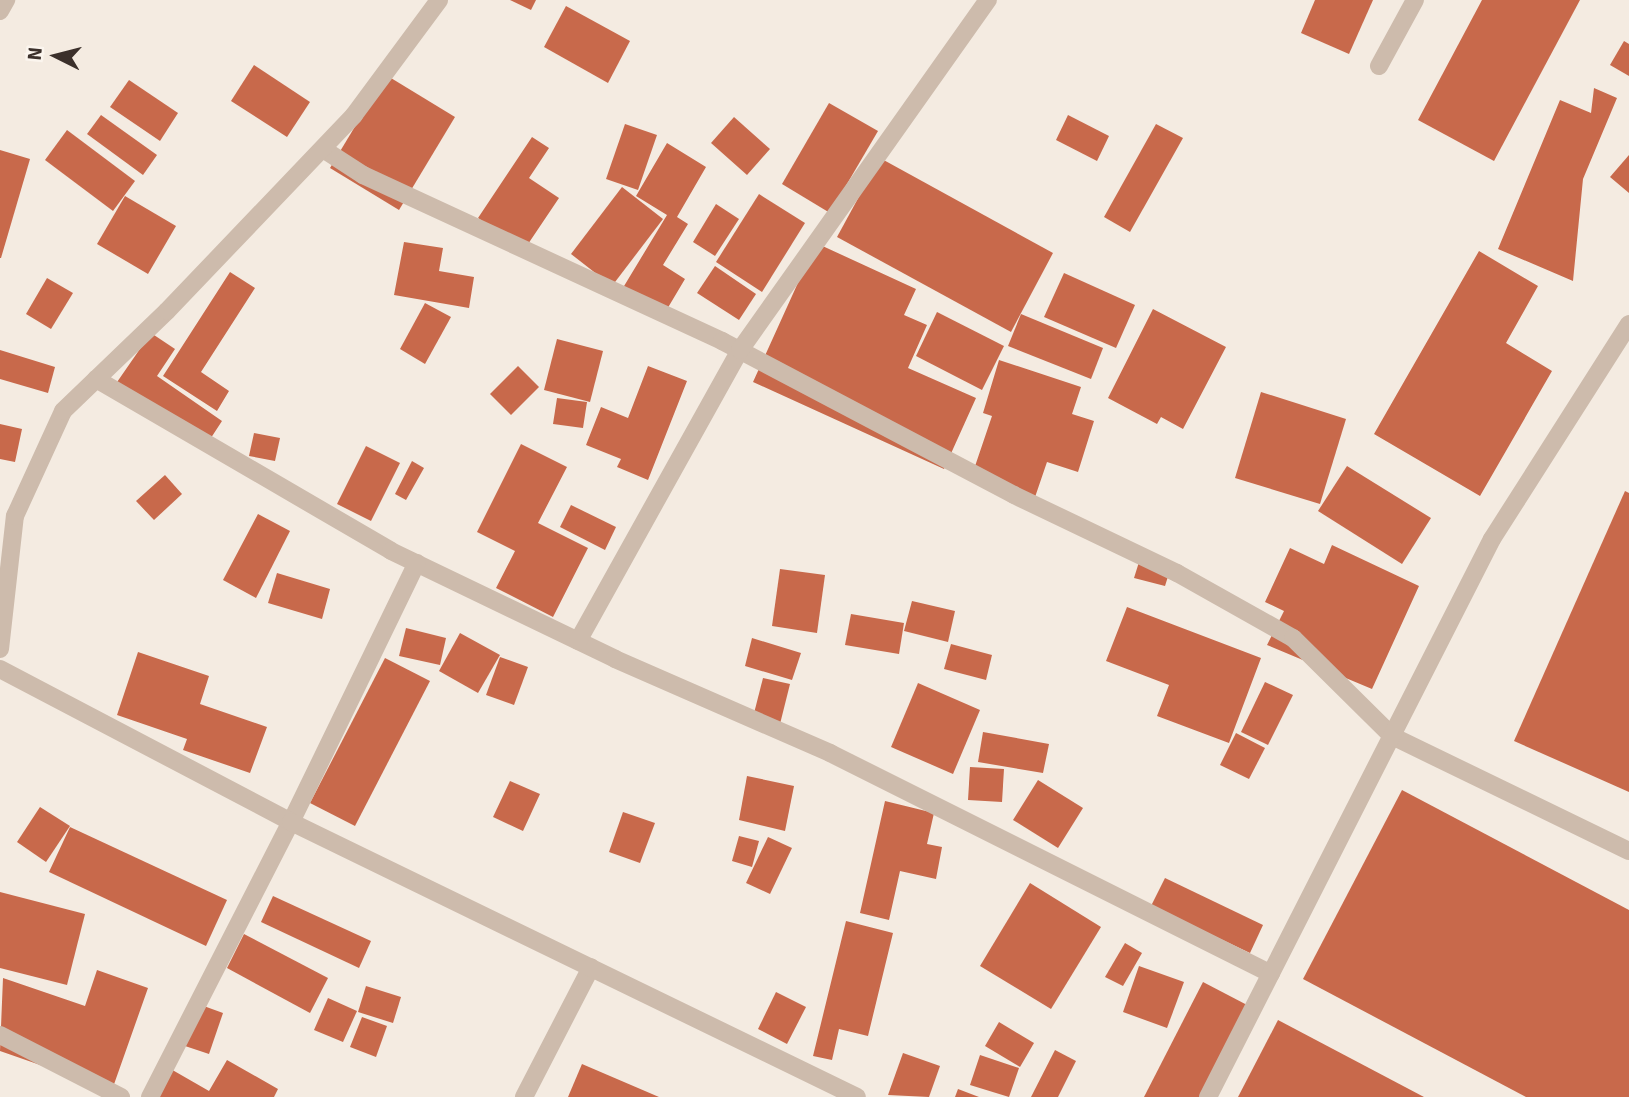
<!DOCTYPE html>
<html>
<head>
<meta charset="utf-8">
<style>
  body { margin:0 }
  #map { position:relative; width:1629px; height:1097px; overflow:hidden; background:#f4ebe1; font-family:Signika,sans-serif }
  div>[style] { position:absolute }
  .building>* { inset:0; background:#c8694b }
  .minor>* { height:18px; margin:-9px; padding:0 9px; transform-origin:9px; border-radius:9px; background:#cdbbac }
  .tertiary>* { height:18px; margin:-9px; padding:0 9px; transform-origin:9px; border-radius:9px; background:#cdbbac }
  span { translate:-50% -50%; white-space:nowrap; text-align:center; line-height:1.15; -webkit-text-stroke:7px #fbf5ee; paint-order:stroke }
  .north { position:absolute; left:21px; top:21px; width:70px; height:70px; -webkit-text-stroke:5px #fbf5ee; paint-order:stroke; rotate:276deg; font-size:19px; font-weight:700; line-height:28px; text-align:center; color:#3b302b }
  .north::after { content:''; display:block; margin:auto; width:24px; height:32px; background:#3b302b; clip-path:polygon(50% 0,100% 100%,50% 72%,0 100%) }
</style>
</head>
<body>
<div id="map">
  <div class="building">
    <i style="clip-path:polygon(510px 0,536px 0,531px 10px)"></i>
    <i style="clip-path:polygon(1315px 0,1373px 0,1349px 54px,1301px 33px)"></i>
    <i style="clip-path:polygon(1482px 0,1580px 0,1494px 161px,1418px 120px)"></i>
    <i style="clip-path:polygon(566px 6px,630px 41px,608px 83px,544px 47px)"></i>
    <i style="clip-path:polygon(1624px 41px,1629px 44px,1629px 76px,1610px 65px)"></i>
    <i style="clip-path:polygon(254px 65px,310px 102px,287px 137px,231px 101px)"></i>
    <i style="clip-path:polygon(386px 75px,455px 117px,399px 210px,330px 168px)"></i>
    <i style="clip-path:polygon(129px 80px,178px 113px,160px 141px,110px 107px)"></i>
    <i style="clip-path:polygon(1594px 88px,1617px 98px,1583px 179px,1573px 281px,1498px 249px,1560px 100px,1591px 113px)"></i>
    <i style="clip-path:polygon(829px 103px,878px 131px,830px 213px,782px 184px)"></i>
    <i style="clip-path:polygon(101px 115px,157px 155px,143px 175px,87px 134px)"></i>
    <i style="clip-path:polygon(1068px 115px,1109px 136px,1097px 161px,1056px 140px)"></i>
    <i style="clip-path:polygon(734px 117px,770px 149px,747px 175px,711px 143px)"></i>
    <i style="clip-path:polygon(625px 124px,657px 135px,638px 190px,606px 179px)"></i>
    <i style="clip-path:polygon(1156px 124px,1183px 138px,1130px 232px,1104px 217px)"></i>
    <i style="clip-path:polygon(67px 130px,135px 181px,113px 211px,45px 160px)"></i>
    <i style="clip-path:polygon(532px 137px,549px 148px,529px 178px,559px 198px,524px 250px,478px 218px)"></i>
    <i style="clip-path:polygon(667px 143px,706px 167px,677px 217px,688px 224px,663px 265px,685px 279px,660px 321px,618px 296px,667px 215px,636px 196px)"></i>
    <i style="clip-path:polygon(0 150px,30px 159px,1px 258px,0 258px)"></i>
    <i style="clip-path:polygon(1629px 155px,1629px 193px,1610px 177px)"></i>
    <i style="clip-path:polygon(880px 158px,1053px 253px,1011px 332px,837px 237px)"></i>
    <i style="clip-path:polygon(622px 187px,663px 219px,612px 286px,571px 254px)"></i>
    <i style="clip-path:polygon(759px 194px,805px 223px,762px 292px,716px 262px)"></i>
    <i style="clip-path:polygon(125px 196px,176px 226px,148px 274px,97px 244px)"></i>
    <i style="clip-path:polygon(716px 204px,739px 219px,715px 256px,693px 242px)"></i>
    <i style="clip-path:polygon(404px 242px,443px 248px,439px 271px,474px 277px,469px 308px,394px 295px)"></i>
    <i style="clip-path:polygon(816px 243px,916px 289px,904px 315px,927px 325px,908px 368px,976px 398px,944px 469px,753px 382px)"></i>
    <i style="clip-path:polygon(1479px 251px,1538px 286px,1506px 343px,1552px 371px,1480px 496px,1374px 434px)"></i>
    <i style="clip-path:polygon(715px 266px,756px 294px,739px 320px,697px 293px)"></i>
    <i style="clip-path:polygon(230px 272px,255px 288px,201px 372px,229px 391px,217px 411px,163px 376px)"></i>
    <i style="clip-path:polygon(1064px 273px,1135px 305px,1116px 348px,1044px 317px)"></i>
    <i style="clip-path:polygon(47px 278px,73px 293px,51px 329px,26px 314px)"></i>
    <i style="clip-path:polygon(425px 303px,451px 317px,425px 364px,400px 349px)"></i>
    <i style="clip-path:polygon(1153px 309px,1226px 347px,1183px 429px,1161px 417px,1157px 424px,1108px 398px)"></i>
    <i style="clip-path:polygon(937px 312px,1004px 346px,982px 390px,916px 356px)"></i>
    <i style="clip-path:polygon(1021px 314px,1103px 348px,1091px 379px,1008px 346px)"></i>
    <i style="clip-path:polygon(151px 333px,175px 349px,157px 376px,222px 421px,205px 447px,115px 385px)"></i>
    <i style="clip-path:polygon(557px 339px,603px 351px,590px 402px,544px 390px)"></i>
    <i style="clip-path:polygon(0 350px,55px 367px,48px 393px,0 379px)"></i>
    <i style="clip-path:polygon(999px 360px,1081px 387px,1072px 414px,1094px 421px,1078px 472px,1047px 462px,1033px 503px,970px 481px,992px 416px,983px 413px)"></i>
    <i style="clip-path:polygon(518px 366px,539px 387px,511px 415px,490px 394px)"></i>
    <i style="clip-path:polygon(648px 366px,687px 381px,648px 480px,617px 467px,621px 459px,586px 445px,601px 407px,628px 418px)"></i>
    <i style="clip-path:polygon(1261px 392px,1346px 419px,1320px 504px,1235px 478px)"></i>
    <i style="clip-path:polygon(557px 398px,587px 402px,583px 428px,553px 424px)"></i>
    <i style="clip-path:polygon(0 424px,22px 429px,15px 462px,0 459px)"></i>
    <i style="clip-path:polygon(254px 433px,280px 438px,275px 461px,249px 456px)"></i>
    <i style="clip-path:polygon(521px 444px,567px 467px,538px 523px,588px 548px,553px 617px,496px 588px,515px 551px,477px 532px)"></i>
    <i style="clip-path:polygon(366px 446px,400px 463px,371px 521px,337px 504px)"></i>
    <i style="clip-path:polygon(412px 461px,424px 468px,406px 500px,395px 494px)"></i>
    <i style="clip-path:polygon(1347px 466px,1431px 518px,1402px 564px,1318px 511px)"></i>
    <i style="clip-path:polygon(165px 475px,182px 494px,154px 520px,136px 501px)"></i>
    <i style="clip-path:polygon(1625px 491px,1629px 493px,1629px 792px,1514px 741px)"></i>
    <i style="clip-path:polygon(571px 505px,616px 527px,605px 550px,560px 527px)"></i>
    <i style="clip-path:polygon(258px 514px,290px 531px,256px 598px,223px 580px)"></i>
    <i style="clip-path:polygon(1332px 545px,1419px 586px,1372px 689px,1267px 645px,1284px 611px,1265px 602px,1290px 548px,1324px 564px)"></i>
    <i style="clip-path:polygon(1139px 562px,1170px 570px,1165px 586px,1134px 578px)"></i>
    <i style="clip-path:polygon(780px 569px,825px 575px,817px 633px,772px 626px)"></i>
    <i style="clip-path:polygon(277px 573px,330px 589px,322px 619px,268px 603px)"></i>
    <i style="clip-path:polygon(912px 601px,955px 611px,948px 642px,904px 631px)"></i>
    <i style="clip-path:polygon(1127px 607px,1261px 658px,1229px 743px,1157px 716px,1169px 685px,1106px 661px)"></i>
    <i style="clip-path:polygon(851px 614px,904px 623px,899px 654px,845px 645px)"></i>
    <i style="clip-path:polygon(406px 628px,446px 638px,440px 665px,399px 656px)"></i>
    <i style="clip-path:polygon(460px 633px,500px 655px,478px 693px,439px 671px)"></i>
    <i style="clip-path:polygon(752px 638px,801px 653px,792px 680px,745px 666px)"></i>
    <i style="clip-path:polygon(951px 644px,992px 655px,986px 680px,944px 669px)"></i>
    <i style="clip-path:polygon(138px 652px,209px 676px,200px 704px,267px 727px,250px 773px,183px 750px,187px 739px,117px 715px)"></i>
    <i style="clip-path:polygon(500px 657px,528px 667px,514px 705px,486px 695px)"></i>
    <i style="clip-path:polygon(385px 658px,430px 681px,355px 826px,310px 803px)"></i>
    <i style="clip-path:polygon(763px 678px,790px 684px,778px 732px,751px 725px)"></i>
    <i style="clip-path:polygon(1265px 682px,1293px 695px,1268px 745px,1241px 732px)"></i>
    <i style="clip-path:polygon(918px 683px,980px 710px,953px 774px,891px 747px)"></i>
    <i style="clip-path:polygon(983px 732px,1049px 744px,1043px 773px,978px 762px)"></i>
    <i style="clip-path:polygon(1236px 733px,1265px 748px,1249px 779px,1220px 765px)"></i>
    <i style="clip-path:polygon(970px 767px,1004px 769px,1002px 802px,968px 800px)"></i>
    <i style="clip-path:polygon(747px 776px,794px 786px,785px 831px,739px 820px)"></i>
    <i style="clip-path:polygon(1038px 780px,1083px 808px,1058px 848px,1013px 820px)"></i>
    <i style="clip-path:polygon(510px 781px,540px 794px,523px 831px,493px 817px)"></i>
    <i style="clip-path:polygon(1402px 790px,1629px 910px,1629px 1097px,1526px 1097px,1303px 979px)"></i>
    <i style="clip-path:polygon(885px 801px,934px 813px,927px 844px,942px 847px,936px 879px,900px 871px,889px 920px,860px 913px)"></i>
    <i style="clip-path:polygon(40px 807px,70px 826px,46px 862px,17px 842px)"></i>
    <i style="clip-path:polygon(623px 812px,655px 823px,640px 863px,609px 852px)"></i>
    <i style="clip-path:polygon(70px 827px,227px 900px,206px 946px,49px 872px)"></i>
    <i style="clip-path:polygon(739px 836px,759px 841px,752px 867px,732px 861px)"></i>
    <i style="clip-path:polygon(768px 837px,792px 848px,770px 894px,746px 883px)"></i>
    <i style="clip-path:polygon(1165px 878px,1263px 925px,1250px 953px,1151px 906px)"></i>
    <i style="clip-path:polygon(1030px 883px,1101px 927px,1051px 1009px,980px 966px)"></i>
    <i style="clip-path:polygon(0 892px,85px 914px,67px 985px,0 968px)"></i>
    <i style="clip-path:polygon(273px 896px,371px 941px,359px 968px,261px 922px)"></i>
    <i style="clip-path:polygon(846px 921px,893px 933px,868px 1036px,839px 1029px,832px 1060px,813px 1056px)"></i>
    <i style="clip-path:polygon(244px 934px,328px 978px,310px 1013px,227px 968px)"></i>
    <i style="clip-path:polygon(1125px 943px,1142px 953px,1123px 986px,1105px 977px)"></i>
    <i style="clip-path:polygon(1139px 966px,1184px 982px,1167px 1028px,1123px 1012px)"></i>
    <i style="clip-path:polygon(97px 970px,148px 988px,112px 1090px,0 1051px,3px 978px,85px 1006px)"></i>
    <i style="clip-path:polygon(1203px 982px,1249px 1006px,1201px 1097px,1144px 1097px)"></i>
    <i style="clip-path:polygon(366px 986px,401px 997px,393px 1023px,358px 1012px)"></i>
    <i style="clip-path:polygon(776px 992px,806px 1007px,787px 1044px,758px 1029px)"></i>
    <i style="clip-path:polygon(328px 998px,357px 1011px,343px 1042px,314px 1030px)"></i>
    <i style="clip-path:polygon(190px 1001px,223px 1013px,209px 1054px,176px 1043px)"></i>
    <i style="clip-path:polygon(362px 1017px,387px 1026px,376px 1057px,350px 1047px)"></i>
    <i style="clip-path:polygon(1278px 1020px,1424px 1097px,1238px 1097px)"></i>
    <i style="clip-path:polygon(999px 1022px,1034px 1043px,1020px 1067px,985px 1046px)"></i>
    <i style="clip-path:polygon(1055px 1050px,1076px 1061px,1058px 1097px,1031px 1097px)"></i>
    <i style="clip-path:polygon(903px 1053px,940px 1066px,929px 1097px,888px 1095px)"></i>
    <i style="clip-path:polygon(980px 1055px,1019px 1068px,1009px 1097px,970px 1085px)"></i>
    <i style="clip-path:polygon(227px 1060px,278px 1089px,274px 1097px,143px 1097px,162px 1064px,209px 1091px)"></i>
    <i style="clip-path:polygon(582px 1064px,659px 1097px,568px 1097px)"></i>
    <i style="clip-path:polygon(958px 1089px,979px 1097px,955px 1097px)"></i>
  </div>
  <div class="minor">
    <i style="left:1379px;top:66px;width:75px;rotate:-61.4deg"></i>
    <i style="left:323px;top:149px;width:48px;rotate:33deg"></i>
    <i style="left:363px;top:175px;width:396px;rotate:24.8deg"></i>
    <i style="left:722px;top:341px;width:330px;rotate:27.8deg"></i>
    <i style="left:1014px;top:495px;width:181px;rotate:25.6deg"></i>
    <i style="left:1177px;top:573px;width:133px;rotate:29.3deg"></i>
    <i style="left:1293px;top:638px;width:139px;rotate:44.7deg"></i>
    <i style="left:1392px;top:736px;width:263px;rotate:25.9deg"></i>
    <i style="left:96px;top:379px;width:341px;rotate:30.2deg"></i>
    <i style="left:391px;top:551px;width:249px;rotate:25.7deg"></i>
    <i style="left:615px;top:659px;width:235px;rotate:23.6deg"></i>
    <i style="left:830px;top:753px;width:493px;rotate:26.6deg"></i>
    <i style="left:578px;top:641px;width:333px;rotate:-60.9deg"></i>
    <i style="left:740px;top:350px;width:429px;rotate:-54.7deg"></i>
    <i style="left:0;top:649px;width:134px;rotate:-83.6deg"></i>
    <i style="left:15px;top:516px;width:115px;rotate:-65.4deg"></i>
    <i style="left:63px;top:411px;width:144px;rotate:-43.9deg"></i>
    <i style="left:167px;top:311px;width:271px;rotate:-46.3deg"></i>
    <i style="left:354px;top:115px;width:143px;rotate:-53.5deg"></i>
    <i style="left:0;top:1035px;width:136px;rotate:27.1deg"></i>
    <i style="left:150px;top:1097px;width:309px;rotate:-62.9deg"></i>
    <i style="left:291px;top:822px;width:288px;rotate:-64.1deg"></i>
    <i style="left:524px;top:1097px;width:146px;rotate:-62.7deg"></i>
    <i style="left:1208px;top:1097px;width:626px;rotate:-63.03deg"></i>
    <i style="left:1492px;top:539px;width:255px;rotate:-57.5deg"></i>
  </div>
  <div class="tertiary">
    <i style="left:0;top:11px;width:13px;rotate:-61deg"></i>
    <i style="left:0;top:669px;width:329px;rotate:27.7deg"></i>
    <i style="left:291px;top:822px;width:629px;rotate:25.91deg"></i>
  </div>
  <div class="north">N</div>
</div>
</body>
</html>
